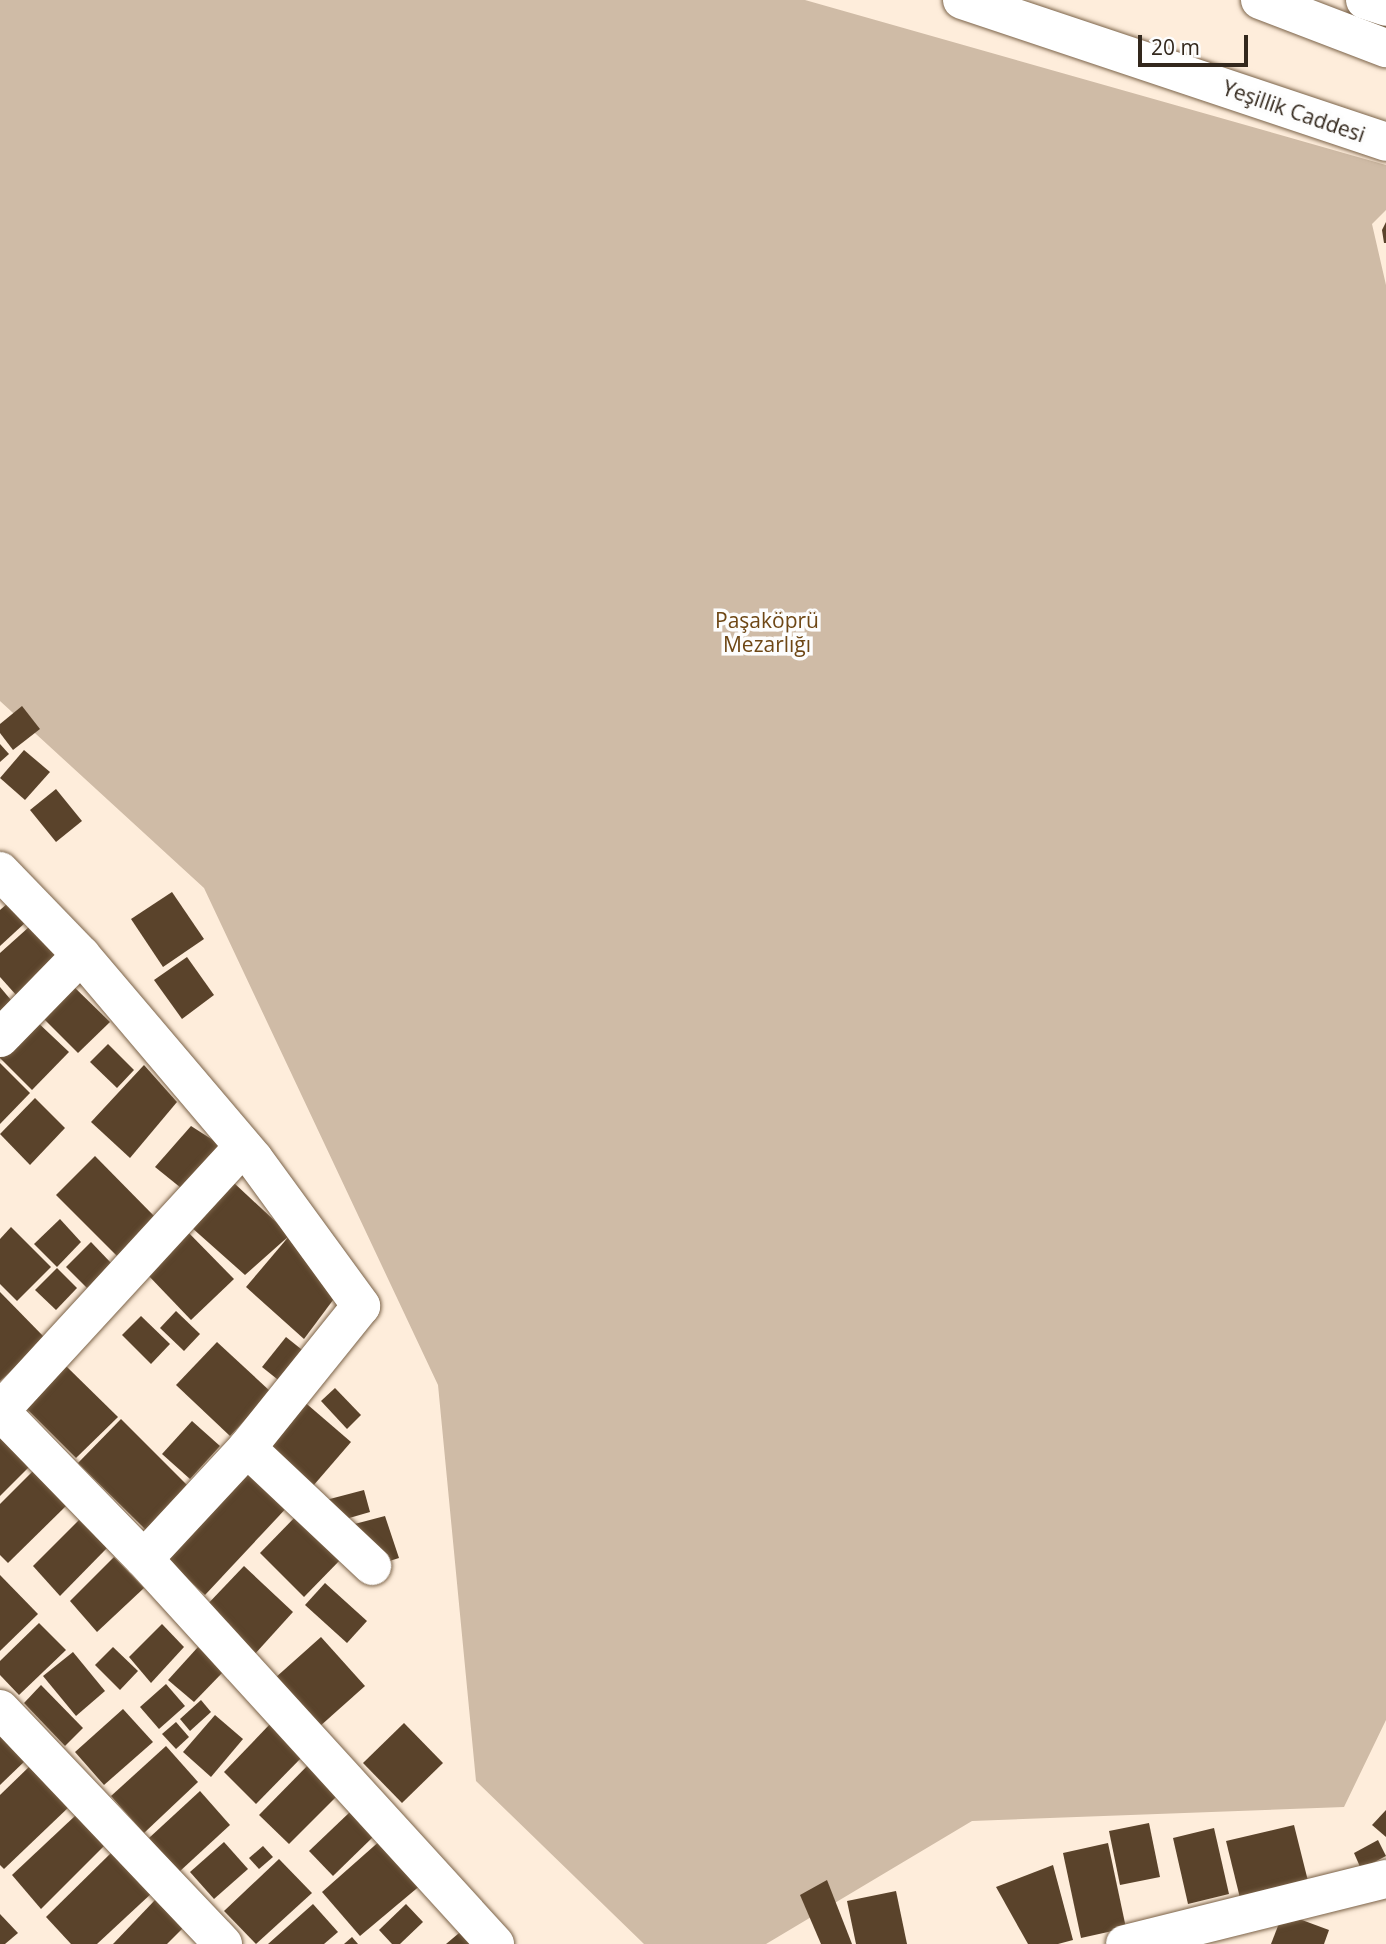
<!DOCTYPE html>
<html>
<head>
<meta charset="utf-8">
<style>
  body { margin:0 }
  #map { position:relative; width:1386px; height:1944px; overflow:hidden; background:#feeddb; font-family:"Open Sans",sans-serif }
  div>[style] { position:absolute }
  .green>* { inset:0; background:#cfbba6 }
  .building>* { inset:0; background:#5a432b }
  .roads { filter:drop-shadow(0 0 2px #7a6248) drop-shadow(0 0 2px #7a6248) }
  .minor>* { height:38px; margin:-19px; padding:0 19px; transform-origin:19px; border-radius:19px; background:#fff }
  .highway>* { height:38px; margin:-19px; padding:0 19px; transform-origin:19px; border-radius:19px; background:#fff }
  span { translate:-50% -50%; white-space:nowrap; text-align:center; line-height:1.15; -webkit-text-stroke:7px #fdfdfd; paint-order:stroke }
  .street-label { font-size:21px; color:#33281d }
  .park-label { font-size:21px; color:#6e4715 }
  .scale { position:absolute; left:1138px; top:35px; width:110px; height:32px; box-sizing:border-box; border:4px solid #33281d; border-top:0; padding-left:9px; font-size:21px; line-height:24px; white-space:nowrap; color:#33281d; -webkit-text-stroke:5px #fdfdfd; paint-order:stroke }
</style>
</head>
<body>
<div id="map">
  <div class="green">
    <i style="clip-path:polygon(0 0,805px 0,1386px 165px,1386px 210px,1372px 224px,1386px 285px,1386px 1720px,1344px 1807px,972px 1821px,766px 1944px,644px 1944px,476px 1781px,438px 1385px,204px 888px,0 701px)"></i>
  </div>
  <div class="building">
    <i style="clip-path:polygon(1386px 222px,1386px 243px,1384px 243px,1382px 230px)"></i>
    <i style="clip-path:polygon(22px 706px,40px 729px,13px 750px,0 733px,0 724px)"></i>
    <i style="clip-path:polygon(0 744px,9px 754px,0 762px)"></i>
    <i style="clip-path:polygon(24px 750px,50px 772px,25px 800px,0 778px)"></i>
    <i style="clip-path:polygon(56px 789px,82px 821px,56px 842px,30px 810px)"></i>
    <i style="clip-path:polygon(172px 892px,204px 939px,163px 967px,131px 919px)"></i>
    <i style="clip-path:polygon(8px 903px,26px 922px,0 946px,0 910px)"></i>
    <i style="clip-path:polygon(29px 927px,58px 959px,17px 996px,0 977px,0 953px)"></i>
    <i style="clip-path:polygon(187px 957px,214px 995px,182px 1019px,154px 980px)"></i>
    <i style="clip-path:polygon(70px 983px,110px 1022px,78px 1053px,39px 1014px)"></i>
    <i style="clip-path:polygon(0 987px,11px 1000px,0 1011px)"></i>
    <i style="clip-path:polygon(33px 1018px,69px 1052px,32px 1090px,0 1058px,0 1051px)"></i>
    <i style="clip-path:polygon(108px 1044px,134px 1070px,117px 1088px,90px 1062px)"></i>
    <i style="clip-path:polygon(0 1063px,30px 1093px,0 1124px)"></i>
    <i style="clip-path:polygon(144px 1065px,177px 1102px,130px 1158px,91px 1122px)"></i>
    <i style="clip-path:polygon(35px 1098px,65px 1128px,30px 1165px,0 1134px)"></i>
    <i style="clip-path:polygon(191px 1126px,227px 1149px,186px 1192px,155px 1167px)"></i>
    <i style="clip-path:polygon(95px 1156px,157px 1219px,118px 1257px,56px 1195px)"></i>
    <i style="clip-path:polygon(233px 1182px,290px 1235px,245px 1275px,191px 1227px)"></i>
    <i style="clip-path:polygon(60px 1219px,81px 1242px,57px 1267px,34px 1244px)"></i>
    <i style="clip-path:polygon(11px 1227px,51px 1267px,17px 1301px,0 1284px,0 1239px)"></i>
    <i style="clip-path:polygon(183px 1227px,234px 1279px,191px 1320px,146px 1273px)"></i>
    <i style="clip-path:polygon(290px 1235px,339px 1292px,304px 1339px,246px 1287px)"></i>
    <i style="clip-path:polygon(91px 1242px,112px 1264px,87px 1288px,66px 1267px)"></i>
    <i style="clip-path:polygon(57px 1268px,77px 1288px,56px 1310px,35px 1290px)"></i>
    <i style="clip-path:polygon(0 1292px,46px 1339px,0 1381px)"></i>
    <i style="clip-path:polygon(176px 1311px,200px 1334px,184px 1351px,160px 1328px)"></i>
    <i style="clip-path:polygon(141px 1316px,170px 1344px,151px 1364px,122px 1335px)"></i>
    <i style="clip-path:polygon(286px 1337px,306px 1353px,282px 1383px,262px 1367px)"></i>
    <i style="clip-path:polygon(217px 1342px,271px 1392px,230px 1436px,176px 1385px)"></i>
    <i style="clip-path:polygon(66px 1366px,118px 1417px,76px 1458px,25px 1407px)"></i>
    <i style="clip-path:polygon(335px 1388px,361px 1415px,347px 1429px,321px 1401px)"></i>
    <i style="clip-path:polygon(301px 1399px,351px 1442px,313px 1486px,263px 1443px)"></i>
    <i style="clip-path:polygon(121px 1419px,191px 1489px,148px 1532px,78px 1463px)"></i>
    <i style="clip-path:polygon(192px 1421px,220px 1446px,190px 1479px,162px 1454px)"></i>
    <i style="clip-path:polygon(0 1438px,32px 1464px,0 1496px)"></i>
    <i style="clip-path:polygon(246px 1460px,291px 1503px,205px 1595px,160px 1553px)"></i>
    <i style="clip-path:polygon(33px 1471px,67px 1505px,8px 1563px,0 1555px,0 1504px)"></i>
    <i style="clip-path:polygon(364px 1490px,370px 1512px,332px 1523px,326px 1500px)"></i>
    <i style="clip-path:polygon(299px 1513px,343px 1557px,304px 1597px,260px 1553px)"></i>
    <i style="clip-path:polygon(385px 1516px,399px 1558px,380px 1564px,347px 1526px)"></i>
    <i style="clip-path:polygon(79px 1520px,107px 1548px,60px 1596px,33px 1566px)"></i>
    <i style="clip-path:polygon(114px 1557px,144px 1588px,97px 1632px,70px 1601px)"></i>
    <i style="clip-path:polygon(244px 1566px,293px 1612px,253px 1656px,203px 1609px)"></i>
    <i style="clip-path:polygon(0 1575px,38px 1614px,0 1651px)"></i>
    <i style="clip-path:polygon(325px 1583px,367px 1621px,347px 1643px,305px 1605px)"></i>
    <i style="clip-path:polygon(39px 1623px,66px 1650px,19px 1695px,0 1675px,0 1661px)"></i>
    <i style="clip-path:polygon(162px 1624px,184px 1647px,151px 1683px,129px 1657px)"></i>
    <i style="clip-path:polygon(321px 1637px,365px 1686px,319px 1727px,275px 1678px)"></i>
    <i style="clip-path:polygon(113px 1647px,138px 1671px,120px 1690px,95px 1665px)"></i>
    <i style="clip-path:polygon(198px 1647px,224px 1671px,194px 1702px,168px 1680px)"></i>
    <i style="clip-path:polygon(73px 1652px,105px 1691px,76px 1716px,43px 1676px)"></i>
    <i style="clip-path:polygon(166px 1684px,185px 1706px,159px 1729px,140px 1707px)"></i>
    <i style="clip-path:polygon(41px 1685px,83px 1728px,65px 1746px,24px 1703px)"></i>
    <i style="clip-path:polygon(201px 1700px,211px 1712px,190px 1731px,180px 1719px)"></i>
    <i style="clip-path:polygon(123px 1709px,153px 1742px,104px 1785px,75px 1752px)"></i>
    <i style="clip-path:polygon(215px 1715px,243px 1739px,211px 1777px,183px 1752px)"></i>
    <i style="clip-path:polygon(176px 1722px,189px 1737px,176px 1749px,162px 1734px)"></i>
    <i style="clip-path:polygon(271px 1723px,304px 1755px,256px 1804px,224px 1772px)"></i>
    <i style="clip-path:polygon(404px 1723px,443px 1763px,402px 1803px,363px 1763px)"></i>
    <i style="clip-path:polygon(0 1732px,27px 1759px,0 1785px)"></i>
    <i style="clip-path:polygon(166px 1746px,198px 1782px,144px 1833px,111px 1796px)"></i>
    <i style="clip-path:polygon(313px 1760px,343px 1790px,289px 1844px,259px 1815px)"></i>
    <i style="clip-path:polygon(32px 1764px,71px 1805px,4px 1869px,0 1865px,0 1795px)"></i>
    <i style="clip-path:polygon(200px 1791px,230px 1825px,179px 1872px,149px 1838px)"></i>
    <i style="clip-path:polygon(1386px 1810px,1386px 1837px,1372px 1825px)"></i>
    <i style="clip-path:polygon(351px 1811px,374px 1836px,333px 1876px,309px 1851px)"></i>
    <i style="clip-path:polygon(76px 1815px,105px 1845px,41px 1909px,12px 1875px)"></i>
    <i style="clip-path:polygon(1149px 1823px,1160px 1877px,1120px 1885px,1109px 1831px)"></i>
    <i style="clip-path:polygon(1294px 1825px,1308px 1881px,1240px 1898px,1226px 1841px)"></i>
    <i style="clip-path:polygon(1214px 1828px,1229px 1894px,1188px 1904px,1173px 1838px)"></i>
    <i style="clip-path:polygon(382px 1839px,422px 1884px,360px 1936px,322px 1892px)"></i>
    <i style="clip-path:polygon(1378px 1840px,1386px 1856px,1361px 1869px,1354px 1853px)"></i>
    <i style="clip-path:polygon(224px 1842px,248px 1869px,214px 1899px,190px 1872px)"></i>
    <i style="clip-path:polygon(1108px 1843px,1126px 1928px,1081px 1938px,1063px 1853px)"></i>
    <i style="clip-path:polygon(263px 1846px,273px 1857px,259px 1869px,249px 1858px)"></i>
    <i style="clip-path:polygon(112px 1852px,153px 1892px,97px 1944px,71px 1944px,46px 1917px)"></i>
    <i style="clip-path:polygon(279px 1859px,312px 1893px,256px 1944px,224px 1911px)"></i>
    <i style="clip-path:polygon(1053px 1865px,1073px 1940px,1058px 1944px,1028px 1944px,996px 1887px)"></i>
    <i style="clip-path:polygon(827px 1880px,852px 1944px,821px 1944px,800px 1895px)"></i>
    <i style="clip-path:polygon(896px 1891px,907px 1944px,856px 1944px,847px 1901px)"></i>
    <i style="clip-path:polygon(155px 1900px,183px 1928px,167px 1944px,113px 1944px)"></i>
    <i style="clip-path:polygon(313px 1904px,338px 1932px,324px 1944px,268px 1944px)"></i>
    <i style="clip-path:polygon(406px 1904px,423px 1922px,400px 1944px,392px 1944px,379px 1930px)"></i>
    <i style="clip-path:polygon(1283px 1913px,1329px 1930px,1324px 1944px,1271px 1944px)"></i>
    <i style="clip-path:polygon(0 1914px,18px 1933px,5px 1944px,0 1944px)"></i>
    <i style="clip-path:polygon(465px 1928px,479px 1944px,446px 1944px)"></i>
    <i style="clip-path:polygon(352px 1937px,358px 1944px,344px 1944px)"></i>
  </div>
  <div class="roads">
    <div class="minor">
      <i style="left:1365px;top:0;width:22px;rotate:18deg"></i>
      <i style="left:0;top:871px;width:117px;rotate:46deg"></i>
      <i style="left:81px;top:955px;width:267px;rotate:49.7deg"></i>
      <i style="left:254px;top:1159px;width:182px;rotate:53.9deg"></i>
      <i style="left:361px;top:1306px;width:182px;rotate:128.8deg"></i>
      <i style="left:247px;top:1448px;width:151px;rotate:132.9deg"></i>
      <i style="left:0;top:1038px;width:116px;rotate:-45.7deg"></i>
      <i style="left:0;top:1411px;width:206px;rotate:45.8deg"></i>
      <i style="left:144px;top:1559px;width:521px;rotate:47.64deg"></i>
      <i style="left:0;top:1411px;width:359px;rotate:-47.4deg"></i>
      <i style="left:247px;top:1448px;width:172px;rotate:43.3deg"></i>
      <i style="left:0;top:1709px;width:324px;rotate:46.5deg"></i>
      <i style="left:1125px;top:1944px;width:269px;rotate:-14deg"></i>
    </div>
    <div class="highway">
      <i style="left:962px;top:0;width:447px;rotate:18.5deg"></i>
      <i style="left:1260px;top:0;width:135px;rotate:20.9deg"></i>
    </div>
  </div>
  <div class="street-label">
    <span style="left:1294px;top:111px;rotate:19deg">Yeşillik Caddesi</span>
  </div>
  <div class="park-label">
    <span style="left:767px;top:632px">Paşaköprü<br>Mezarlığı</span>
  </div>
  <div class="scale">20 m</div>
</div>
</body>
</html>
